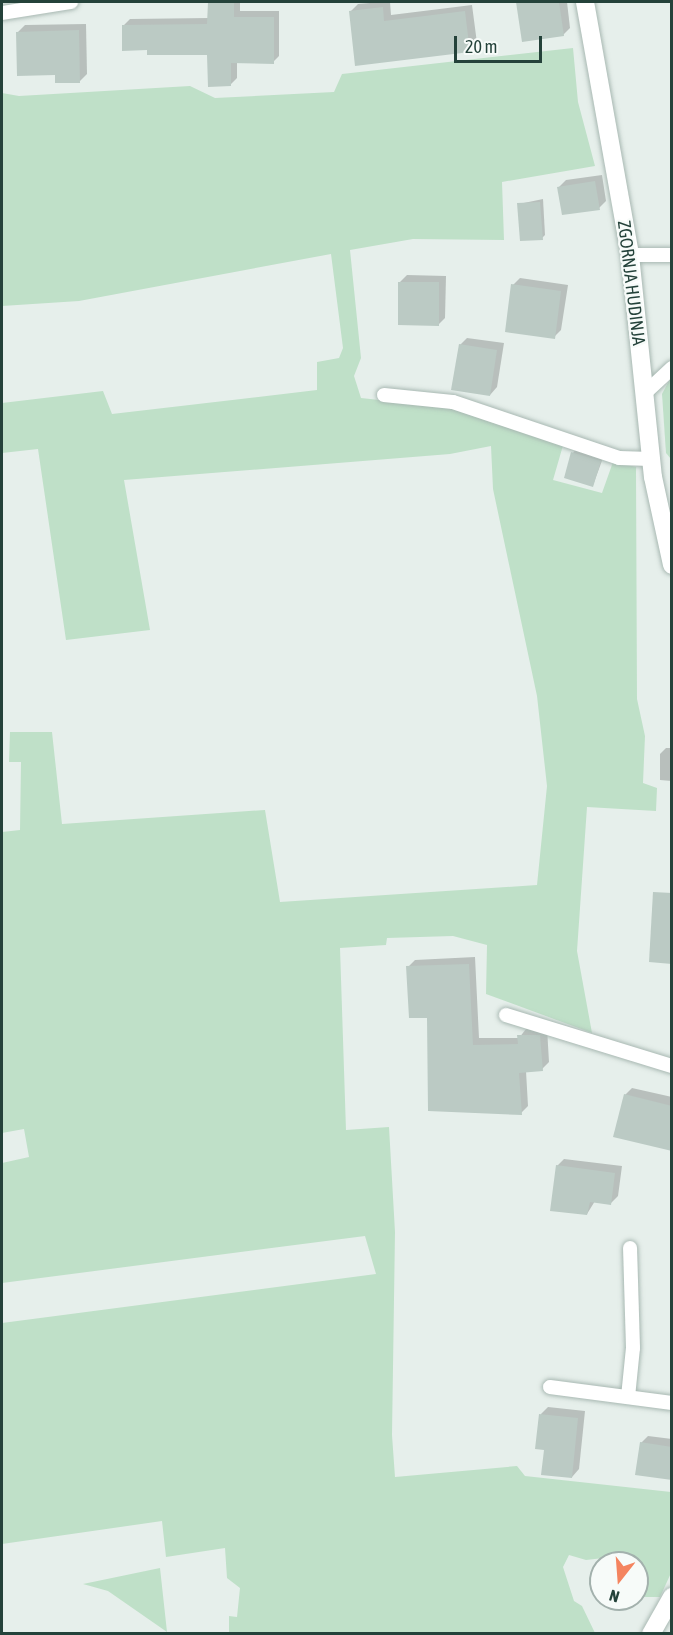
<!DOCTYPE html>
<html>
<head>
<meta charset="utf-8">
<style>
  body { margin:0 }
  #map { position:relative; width:673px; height:1635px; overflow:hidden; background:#e6efeb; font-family:"Asap Condensed",sans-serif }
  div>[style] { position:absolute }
  .green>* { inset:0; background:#bfe0c8 }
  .shadow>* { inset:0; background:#0003 }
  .building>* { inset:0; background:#bbcac4 }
  .roads { filter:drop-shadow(0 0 2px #a8b8b2) drop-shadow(0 0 2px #a8b8b2) }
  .service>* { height:14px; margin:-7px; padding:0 7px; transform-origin:7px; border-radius:7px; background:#fff }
  .minor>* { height:18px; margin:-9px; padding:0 9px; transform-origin:9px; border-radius:9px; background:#fff }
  span { translate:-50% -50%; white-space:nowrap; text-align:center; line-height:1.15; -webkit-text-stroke:4.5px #f7fbf9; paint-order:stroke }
  .street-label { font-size:18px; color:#24423a }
  .frame { position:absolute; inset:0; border:3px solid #24423a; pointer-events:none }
  .north { position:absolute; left:589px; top:1551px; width:60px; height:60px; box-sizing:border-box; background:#f7fbf9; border:2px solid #a3b1ad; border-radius:50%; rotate:197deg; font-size:16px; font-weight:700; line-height:24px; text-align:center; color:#24423a }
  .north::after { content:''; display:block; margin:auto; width:21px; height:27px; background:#f4845f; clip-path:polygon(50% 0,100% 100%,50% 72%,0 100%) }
  .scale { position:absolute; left:454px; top:36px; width:88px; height:27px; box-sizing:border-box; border:3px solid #24423a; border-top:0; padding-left:8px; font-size:18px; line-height:21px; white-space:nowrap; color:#24423a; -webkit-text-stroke:4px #f7fbf9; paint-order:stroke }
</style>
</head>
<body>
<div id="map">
  <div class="green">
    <i style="clip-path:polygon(573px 48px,578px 102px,595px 166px,502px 182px,504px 240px,413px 239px,350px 250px,361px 358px,354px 376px,361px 398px,452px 408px,564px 442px,553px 480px,602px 493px,613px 462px,636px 467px,637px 699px,645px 736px,643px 783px,657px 788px,656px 811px,587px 807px,577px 951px,592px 1033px,486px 994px,487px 945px,453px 936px,387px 938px,386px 945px,340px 948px,346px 1130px,389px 1127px,395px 1232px,392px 1435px,395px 1477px,517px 1466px,525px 1476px,671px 1492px,671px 1573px,660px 1597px,638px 1597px,642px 1581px,637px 1562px,621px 1556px,586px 1560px,569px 1555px,563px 1567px,574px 1601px,582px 1606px,595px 1633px,229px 1633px,229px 1616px,237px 1617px,240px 1588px,227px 1578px,225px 1548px,166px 1557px,162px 1521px,2px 1544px,2px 1323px,376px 1274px,365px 1236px,2px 1283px,2px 1163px,29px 1157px,24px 1129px,2px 1133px,2px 832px,20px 830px,21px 762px,9px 762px,10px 732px,52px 732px,62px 824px,265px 810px,280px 902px,537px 885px,547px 786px,537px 696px,493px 489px,491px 446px,450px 454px,124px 480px,150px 630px,66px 640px,38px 449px,2px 453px,2px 403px,103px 391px,112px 414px,317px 390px,317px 362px,339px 358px,343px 348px,331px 254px,79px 301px,2px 306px,2px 93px,19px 96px,190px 86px,215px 98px,334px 92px,342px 74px)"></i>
    <i style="clip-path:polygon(671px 377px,671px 459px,666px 453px,662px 394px)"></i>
    <i style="clip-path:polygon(160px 1568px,167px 1632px,108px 1591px,83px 1584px)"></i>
  </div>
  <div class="shadow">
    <i style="clip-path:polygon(209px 2px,240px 2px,240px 11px,279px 11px,279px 56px,273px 62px,237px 62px,237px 78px,230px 85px,209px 53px,149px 49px,123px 26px,130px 19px,209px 18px)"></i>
    <i style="clip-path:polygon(381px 2px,390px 2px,391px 15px,472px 5px,477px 43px,470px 50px,357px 64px,351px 11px,358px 4px)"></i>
    <i style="clip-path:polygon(518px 2px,567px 2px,570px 28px,563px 35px,523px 41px)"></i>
    <i style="clip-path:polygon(86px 24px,87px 74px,80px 81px,57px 74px,18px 32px,25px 25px)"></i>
    <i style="clip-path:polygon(602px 175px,606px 201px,599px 208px,559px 187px,566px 180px)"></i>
    <i style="clip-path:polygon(543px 199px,545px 235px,542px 238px,519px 204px)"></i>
    <i style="clip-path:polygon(407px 275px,446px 276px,445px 318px,438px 325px,400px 282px)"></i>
    <i style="clip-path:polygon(520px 278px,568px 285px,561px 330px,554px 337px,513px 285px)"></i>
    <i style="clip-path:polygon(467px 338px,504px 343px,497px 387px,490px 395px,460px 345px)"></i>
    <i style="clip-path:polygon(576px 449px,603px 458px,593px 485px,573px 453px)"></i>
    <i style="clip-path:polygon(666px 748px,672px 748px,672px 781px,660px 780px,660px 754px)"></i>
    <i style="clip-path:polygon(475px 957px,479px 1038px,519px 1038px,526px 1029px,547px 1028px,549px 1062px,542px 1069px,526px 1071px,528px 1106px,521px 1113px,429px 1016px,408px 967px,415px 960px)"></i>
    <i style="clip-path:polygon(632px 1088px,672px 1097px,672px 1146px,625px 1095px)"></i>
    <i style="clip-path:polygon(564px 1159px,622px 1166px,618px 1196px,611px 1203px,595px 1201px,587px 1214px,557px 1166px)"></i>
    <i style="clip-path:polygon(548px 1407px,585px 1411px,579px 1469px,572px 1477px,545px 1449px,541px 1414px)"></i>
    <i style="clip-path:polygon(648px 1436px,672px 1439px,672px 1479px,641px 1443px)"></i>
  </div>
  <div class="building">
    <i style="clip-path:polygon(208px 2px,234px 2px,234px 17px,274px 17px,274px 64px,231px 63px,231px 86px,208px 87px,207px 55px,147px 55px,147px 50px,122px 51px,122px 25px,207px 24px)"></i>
    <i style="clip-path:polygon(516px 2px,559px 2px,564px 36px,522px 42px)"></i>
    <i style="clip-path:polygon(383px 7px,384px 21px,465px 11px,470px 52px,355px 66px,349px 11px)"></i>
    <i style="clip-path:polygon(79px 30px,80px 83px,55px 83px,55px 75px,17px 76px,16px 32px)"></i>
    <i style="clip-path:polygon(595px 181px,600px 210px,562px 215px,557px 187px)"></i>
    <i style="clip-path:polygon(540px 202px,543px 240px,520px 241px,517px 203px)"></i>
    <i style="clip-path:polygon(398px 282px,439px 282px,439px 326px,398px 325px)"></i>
    <i style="clip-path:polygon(511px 284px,561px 291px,555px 339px,505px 332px)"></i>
    <i style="clip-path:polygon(459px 344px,497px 350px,490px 396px,451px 390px)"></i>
    <i style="clip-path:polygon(571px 452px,601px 461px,593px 487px,564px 478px)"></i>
    <i style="clip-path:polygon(653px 892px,672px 893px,672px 964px,649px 962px)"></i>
    <i style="clip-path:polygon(469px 964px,473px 1045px,518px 1044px,517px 1035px,540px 1035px,543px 1071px,519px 1073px,522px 1115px,428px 1111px,427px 1018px,409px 1018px,406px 966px)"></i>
    <i style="clip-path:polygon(624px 1094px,672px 1106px,672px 1151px,613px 1137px)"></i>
    <i style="clip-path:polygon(556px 1165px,615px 1173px,611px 1205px,590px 1202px,587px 1215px,550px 1211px)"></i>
    <i style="clip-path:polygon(539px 1414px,578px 1418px,572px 1478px,541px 1475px,544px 1450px,535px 1449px)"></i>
    <i style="clip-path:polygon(640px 1442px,672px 1447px,672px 1480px,635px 1475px)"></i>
  </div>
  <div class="roads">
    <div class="service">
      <i style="left:2px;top:13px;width:70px;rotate:-9.1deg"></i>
      <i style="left:630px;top:255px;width:42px"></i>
      <i style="left:644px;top:394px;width:38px;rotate:-43deg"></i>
      <i style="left:384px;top:395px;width:69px;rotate:5.8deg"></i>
      <i style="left:453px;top:402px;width:175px;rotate:18.6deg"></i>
      <i style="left:619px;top:458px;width:32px;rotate:2deg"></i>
      <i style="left:506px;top:1015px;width:174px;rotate:17.1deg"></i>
      <i style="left:550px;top:1387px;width:123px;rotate:7.5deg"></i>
      <i style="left:628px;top:1397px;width:49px;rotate:-84.2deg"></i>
      <i style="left:633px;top:1348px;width:100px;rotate:-91.7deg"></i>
    </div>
    <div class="minor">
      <i style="left:585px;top:2px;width:257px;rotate:79.9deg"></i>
      <i style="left:630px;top:255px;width:223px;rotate:84.1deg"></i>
      <i style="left:653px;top:477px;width:90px;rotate:77.8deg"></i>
      <i style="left:651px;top:1634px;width:43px;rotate:-60.4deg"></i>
    </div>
  </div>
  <div class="street-label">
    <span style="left:631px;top:283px;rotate:83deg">ZGORNJA HUDINJA</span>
  </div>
  <div class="frame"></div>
  <div class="north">N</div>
  <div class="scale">20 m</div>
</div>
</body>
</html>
